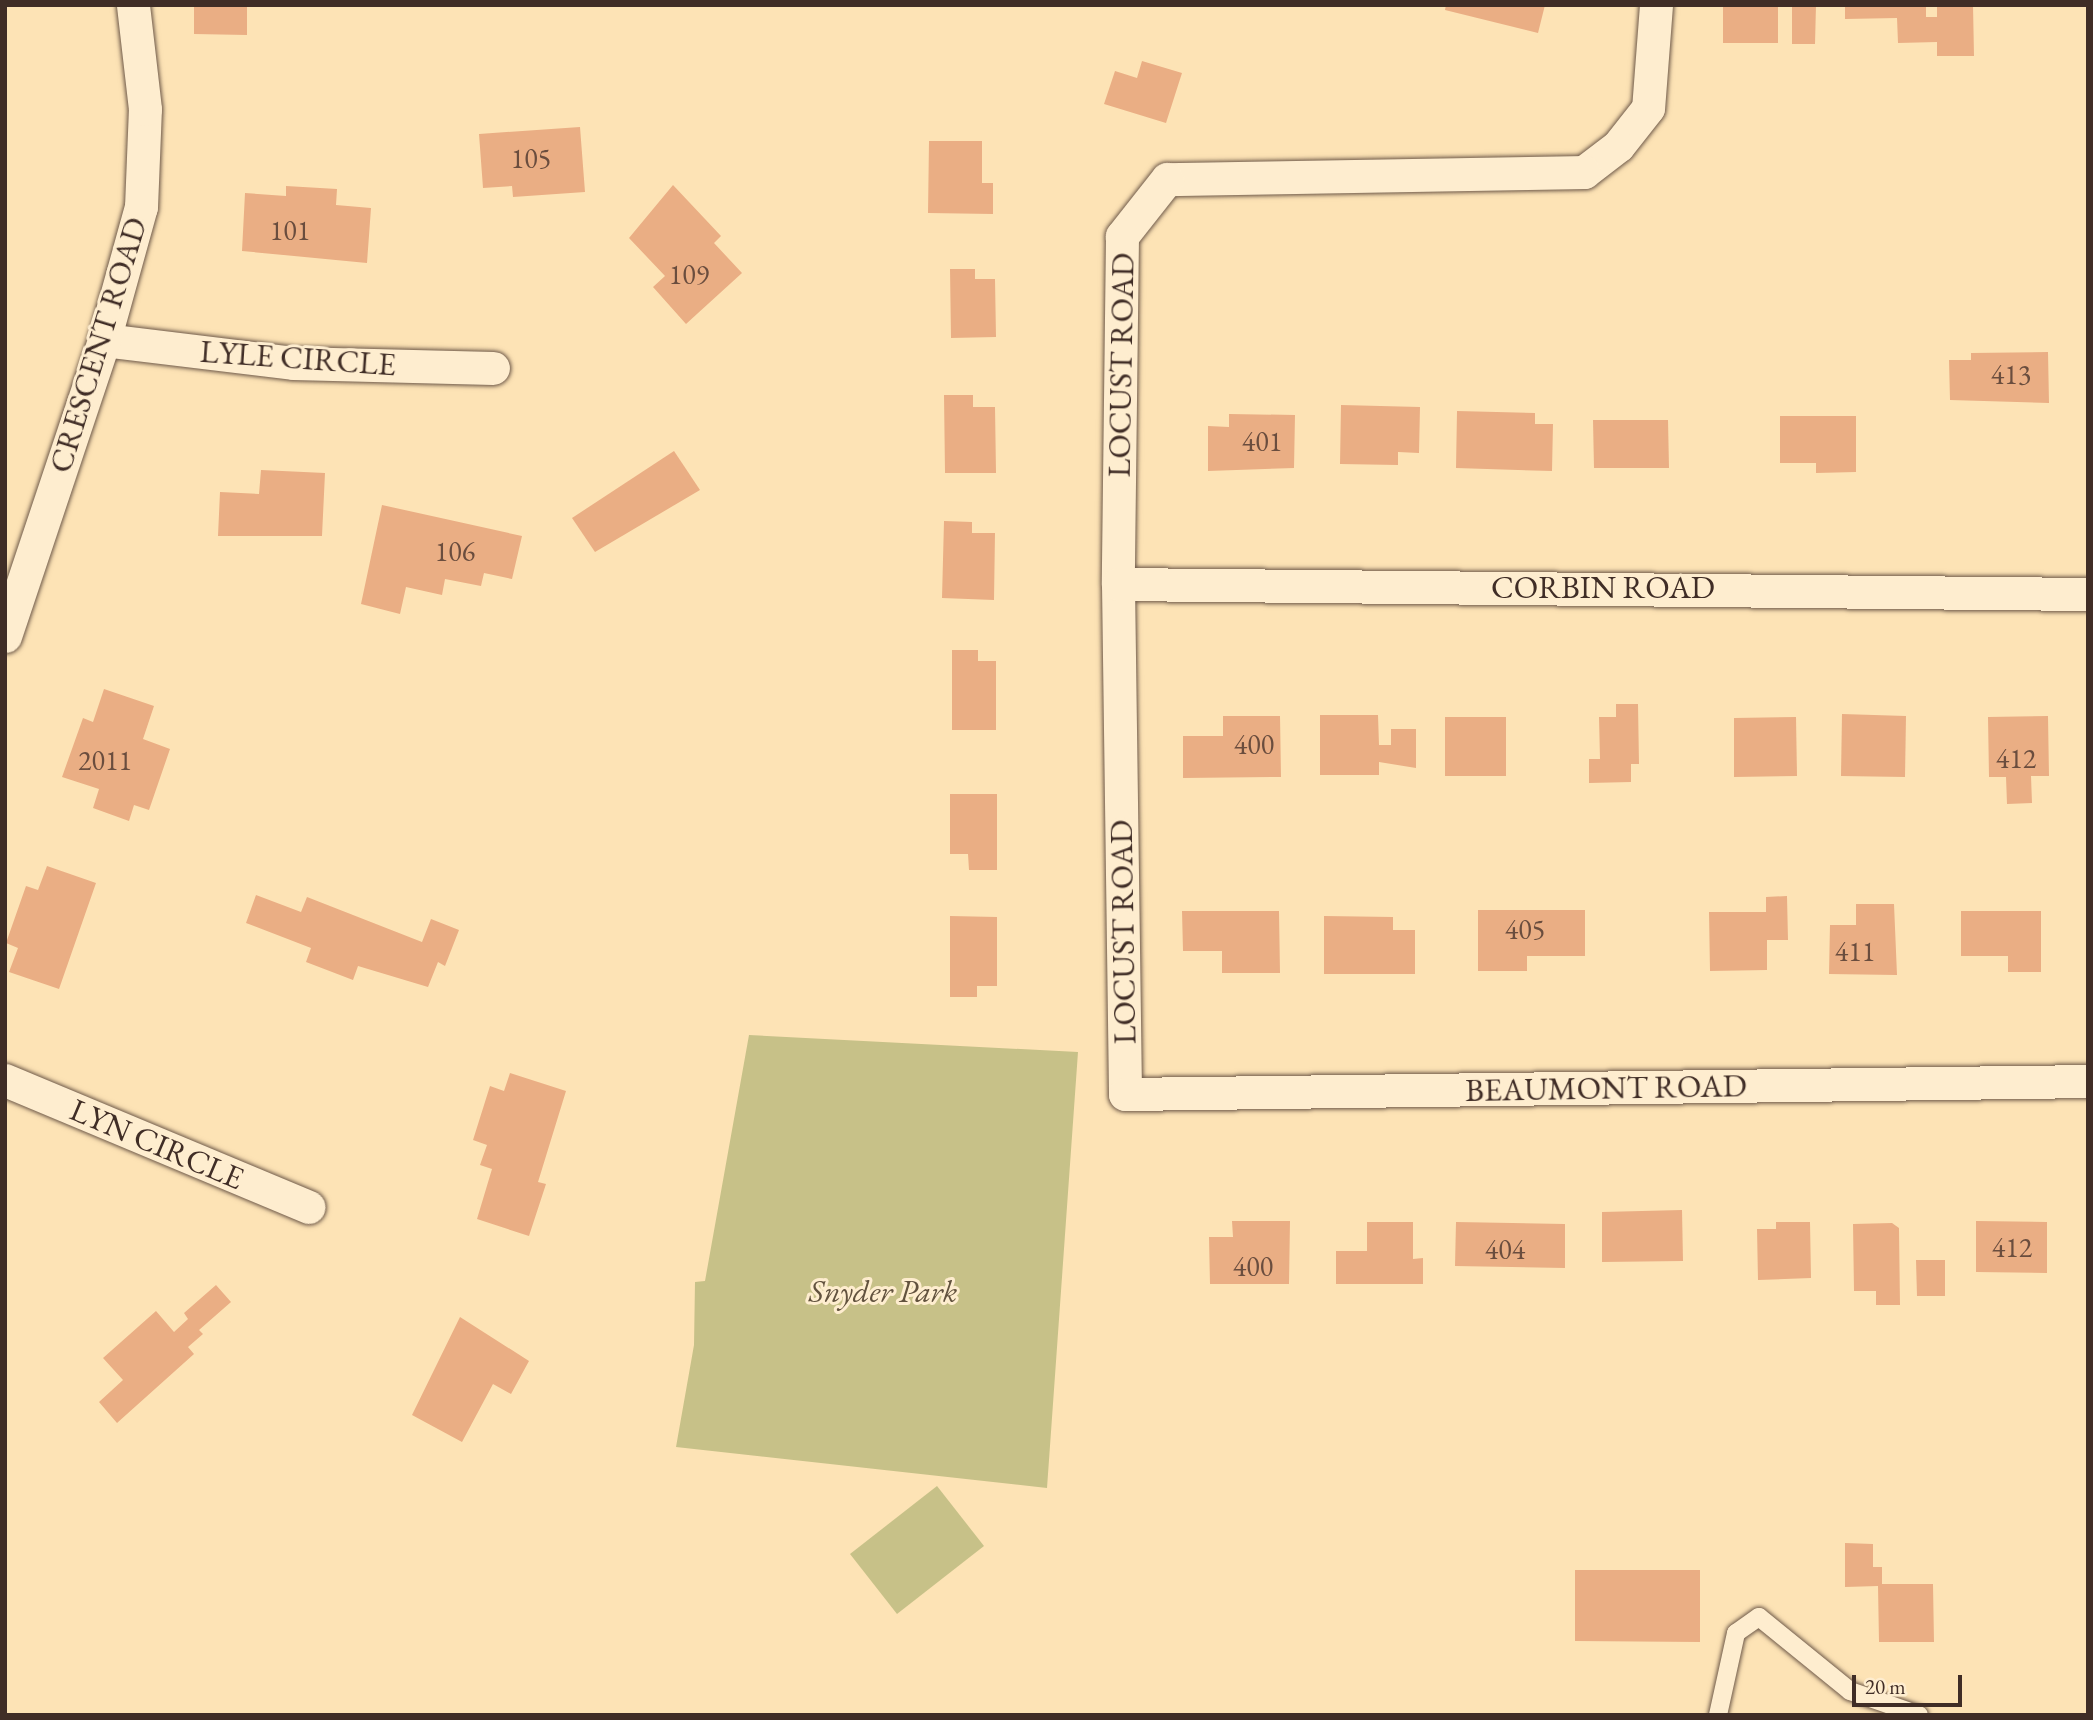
<!DOCTYPE html>
<html>
<head>
<meta charset="utf-8">
<style>
  body { margin:0 }
  #map { position:relative; width:2093px; height:1720px; overflow:hidden; background:#fde3b5; font-family:"EB Garamond",serif }
  div>[style] { position:absolute }
  .green>* { inset:0; background:#c7c188 }
  .building>* { inset:0; background:#eaae84 }
  .roads { filter:drop-shadow(0 0 2px #6f5a4a) drop-shadow(0 0 2px #6f5a4a) }
  .lane>* { height:18px; margin:-9px; padding:0 9px; transform-origin:9px; border-radius:9px; background:#feedcf }
  .street>* { height:33px; margin:-16.5px; padding:0 16.5px; transform-origin:16.5px; border-radius:16.5px; background:#feedcf }
  span { translate:-50% -50%; white-space:nowrap; text-align:center; line-height:1.15; -webkit-text-stroke:6px #feedcf; paint-order:stroke }
  .number-label { font-size:28px; color:#6a4d3e }
  .number-label span { -webkit-text-stroke-width:0 }
  .street-label { font-size:32px; color:#402d26 }
  .park-label { font-size:32px; color:#62523e; font-style:italic }
  .frame { position:absolute; inset:0; border:7px solid #402d26; pointer-events:none }
  .scale { position:absolute; left:1852px; top:1675px; width:110px; height:32px; box-sizing:border-box; border:4px solid #402d26; border-top:0; padding-left:9px; font-size:21px; line-height:24px; white-space:nowrap; color:#402d26; -webkit-text-stroke:5px #feedcf; paint-order:stroke }
</style>
</head>
<body>
<div id="map">
  <div class="green">
    <i style="clip-path:polygon(749px 1035px,1078px 1052px,1047px 1488px,676px 1447px,694px 1345px,695px 1282px,705px 1281px)"></i>
    <i style="clip-path:polygon(937px 1486px,984px 1546px,897px 1614px,850px 1554px)"></i>
  </div>
  <div class="building">
    <i style="clip-path:polygon(194px 5px,247px 5px,247px 35px,194px 34px)"></i>
    <i style="clip-path:polygon(1446px 5px,1545px 5px,1538px 33px,1445px 10px)"></i>
    <i style="clip-path:polygon(1723px 5px,1778px 5px,1778px 43px,1723px 43px)"></i>
    <i style="clip-path:polygon(1792px 5px,1816px 5px,1815px 44px,1792px 44px)"></i>
    <i style="clip-path:polygon(1845px 5px,1926px 5px,1926px 17px,1937px 17px,1937px 5px,1973px 5px,1974px 56px,1937px 56px,1937px 42px,1898px 43px,1897px 18px,1845px 19px)"></i>
    <i style="clip-path:polygon(1142px 61px,1182px 73px,1166px 123px,1104px 104px,1115px 71px,1137px 78px)"></i>
    <i style="clip-path:polygon(580px 127px,585px 192px,513px 197px,512px 186px,483px 188px,479px 134px)"></i>
    <i style="clip-path:polygon(929px 141px,982px 141px,982px 183px,993px 183px,993px 214px,928px 213px)"></i>
    <i style="clip-path:polygon(673px 185px,721px 236px,714px 243px,742px 273px,686px 324px,653px 287px,665px 276px,629px 238px)"></i>
    <i style="clip-path:polygon(286px 186px,337px 189px,336px 205px,371px 208px,367px 263px,242px 251px,245px 193px,286px 196px)"></i>
    <i style="clip-path:polygon(950px 269px,975px 269px,975px 279px,995px 279px,996px 337px,951px 338px)"></i>
    <i style="clip-path:polygon(2048px 352px,2049px 403px,1950px 400px,1949px 360px,1971px 360px,1971px 353px)"></i>
    <i style="clip-path:polygon(944px 395px,973px 395px,973px 407px,995px 407px,996px 473px,945px 473px)"></i>
    <i style="clip-path:polygon(1341px 405px,1420px 407px,1419px 453px,1398px 452px,1398px 465px,1340px 464px)"></i>
    <i style="clip-path:polygon(1457px 411px,1535px 413px,1535px 424px,1553px 424px,1552px 471px,1456px 468px)"></i>
    <i style="clip-path:polygon(1229px 414px,1295px 415px,1294px 468px,1208px 471px,1208px 426px,1229px 427px)"></i>
    <i style="clip-path:polygon(1780px 416px,1856px 416px,1856px 472px,1816px 473px,1816px 463px,1780px 463px)"></i>
    <i style="clip-path:polygon(1593px 420px,1668px 420px,1669px 468px,1594px 468px)"></i>
    <i style="clip-path:polygon(674px 451px,700px 490px,595px 552px,572px 518px)"></i>
    <i style="clip-path:polygon(261px 470px,325px 473px,322px 536px,218px 536px,220px 492px,259px 494px)"></i>
    <i style="clip-path:polygon(382px 505px,522px 536px,512px 579px,484px 573px,481px 586px,445px 579px,442px 595px,406px 587px,400px 614px,361px 604px)"></i>
    <i style="clip-path:polygon(944px 521px,972px 522px,972px 533px,995px 533px,994px 600px,942px 598px)"></i>
    <i style="clip-path:polygon(952px 650px,978px 650px,978px 661px,996px 661px,996px 730px,952px 730px)"></i>
    <i style="clip-path:polygon(104px 689px,154px 706px,143px 739px,170px 749px,149px 810px,134px 805px,129px 821px,93px 808px,99px 789px,62px 777px,83px 718px,93px 722px)"></i>
    <i style="clip-path:polygon(1616px 704px,1638px 704px,1639px 764px,1631px 764px,1631px 782px,1589px 783px,1589px 759px,1600px 759px,1599px 717px,1616px 717px)"></i>
    <i style="clip-path:polygon(1842px 714px,1906px 716px,1905px 777px,1841px 776px)"></i>
    <i style="clip-path:polygon(1320px 715px,1378px 715px,1379px 745px,1391px 745px,1391px 729px,1416px 729px,1416px 768px,1379px 762px,1379px 775px,1320px 775px)"></i>
    <i style="clip-path:polygon(1223px 716px,1280px 716px,1281px 777px,1183px 778px,1183px 736px,1223px 736px)"></i>
    <i style="clip-path:polygon(2048px 716px,2049px 776px,2031px 776px,2032px 803px,2007px 804px,2006px 777px,1989px 777px,1988px 717px)"></i>
    <i style="clip-path:polygon(1445px 717px,1506px 717px,1506px 776px,1445px 776px)"></i>
    <i style="clip-path:polygon(1796px 717px,1797px 776px,1734px 777px,1734px 718px)"></i>
    <i style="clip-path:polygon(950px 794px,997px 794px,997px 870px,969px 870px,968px 854px,950px 854px)"></i>
    <i style="clip-path:polygon(47px 866px,96px 883px,59px 989px,9px 972px,18px 948px,6px 943px,26px 886px,38px 890px)"></i>
    <i style="clip-path:polygon(256px 895px,301px 912px,307px 897px,422px 942px,431px 919px,459px 930px,445px 966px,438px 962px,428px 987px,358px 966px,353px 980px,306px 962px,311px 948px,246px 923px)"></i>
    <i style="clip-path:polygon(1787px 896px,1788px 940px,1767px 940px,1767px 970px,1710px 971px,1709px 912px,1766px 912px,1766px 897px)"></i>
    <i style="clip-path:polygon(1856px 904px,1894px 904px,1897px 975px,1829px 974px,1830px 925px,1856px 925px)"></i>
    <i style="clip-path:polygon(1478px 910px,1585px 910px,1585px 956px,1527px 956px,1527px 971px,1478px 971px)"></i>
    <i style="clip-path:polygon(1182px 911px,1279px 911px,1280px 973px,1222px 973px,1222px 951px,1183px 951px)"></i>
    <i style="clip-path:polygon(1961px 911px,2041px 911px,2041px 972px,2008px 972px,2008px 956px,1961px 956px)"></i>
    <i style="clip-path:polygon(950px 916px,997px 917px,997px 986px,977px 986px,977px 997px,950px 997px)"></i>
    <i style="clip-path:polygon(1324px 916px,1393px 917px,1393px 930px,1415px 930px,1415px 974px,1324px 974px)"></i>
    <i style="clip-path:polygon(510px 1073px,566px 1091px,538px 1182px,546px 1184px,529px 1236px,477px 1219px,492px 1169px,480px 1165px,487px 1145px,473px 1140px,490px 1086px,504px 1091px)"></i>
    <i style="clip-path:polygon(1682px 1210px,1683px 1261px,1602px 1262px,1602px 1212px)"></i>
    <i style="clip-path:polygon(1232px 1221px,1290px 1221px,1289px 1284px,1210px 1284px,1209px 1237px,1233px 1237px)"></i>
    <i style="clip-path:polygon(1976px 1221px,2047px 1222px,2047px 1273px,1976px 1272px)"></i>
    <i style="clip-path:polygon(1367px 1222px,1413px 1222px,1413px 1259px,1423px 1258px,1423px 1284px,1336px 1284px,1336px 1251px,1367px 1251px)"></i>
    <i style="clip-path:polygon(1456px 1222px,1565px 1224px,1565px 1268px,1455px 1266px)"></i>
    <i style="clip-path:polygon(1776px 1222px,1810px 1222px,1811px 1278px,1758px 1280px,1757px 1229px,1776px 1229px)"></i>
    <i style="clip-path:polygon(1892px 1223px,1899px 1228px,1900px 1305px,1876px 1305px,1876px 1291px,1854px 1291px,1853px 1224px)"></i>
    <i style="clip-path:polygon(1916px 1260px,1945px 1260px,1945px 1296px,1917px 1296px)"></i>
    <i style="clip-path:polygon(216px 1285px,231px 1302px,199px 1330px,203px 1334px,188px 1347px,194px 1354px,117px 1423px,99px 1402px,123px 1380px,103px 1358px,156px 1311px,174px 1332px,188px 1319px,184px 1313px)"></i>
    <i style="clip-path:polygon(460px 1317px,529px 1361px,511px 1394px,493px 1384px,462px 1442px,412px 1415px)"></i>
    <i style="clip-path:polygon(1845px 1543px,1873px 1544px,1873px 1567px,1882px 1567px,1882px 1584px,1933px 1584px,1934px 1642px,1879px 1642px,1878px 1586px,1845px 1587px)"></i>
    <i style="clip-path:polygon(1575px 1570px,1700px 1570px,1700px 1642px,1575px 1641px)"></i>
  </div>
  <div class="roads">
    <div class="lane">
      <i style="left:1718px;top:1715px;width:84px;rotate:-77.6deg"></i>
      <i style="left:1736px;top:1633px;width:28px;rotate:-35deg"></i>
      <i style="left:1759px;top:1617px;width:117px;rotate:39.1deg"></i>
      <i style="left:1850px;top:1691px;width:73px;rotate:19.2deg"></i>
    </div>
    <div class="street">
      <i style="left:1656px;top:5px;width:103px;rotate:94.4deg"></i>
      <i style="left:1648px;top:108px;width:48px;rotate:128.3deg"></i>
      <i style="left:1618px;top:146px;width:43px;rotate:142.6deg"></i>
      <i style="left:1584px;top:172px;width:417px;rotate:179deg"></i>
      <i style="left:1167px;top:179px;width:73px;rotate:128.3deg"></i>
      <i style="left:1122px;top:236px;width:348px;rotate:90.7deg"></i>
      <i style="left:1118px;top:584px;width:510px;rotate:89.21deg"></i>
      <i style="left:1125px;top:1094px;width:963px;rotate:-0.77deg"></i>
      <i style="left:104px;top:340px;width:190px;rotate:6.9deg"></i>
      <i style="left:293px;top:363px;width:200px;rotate:1.4deg"></i>
      <i style="left:1118px;top:584px;width:970px;rotate:0.59deg"></i>
      <i style="left:5px;top:636px;width:312px;rotate:-71.5deg"></i>
      <i style="left:104px;top:340px;width:138px;rotate:-74.5deg"></i>
      <i style="left:141px;top:207px;width:98px;rotate:-87.7deg"></i>
      <i style="left:145px;top:109px;width:105px;rotate:-96.6deg"></i>
      <i style="left:5px;top:1080px;width:329px;rotate:22.7deg"></i>
    </div>
  </div>
  <div class="number-label">
    <span style="left:531px;top:158px">105</span>
    <span style="left:290px;top:230px">101</span>
    <span style="left:689px;top:274px">109</span>
    <span style="left:2011px;top:374px">413</span>
    <span style="left:1262px;top:441px">401</span>
    <span style="left:455px;top:551px">106</span>
    <span style="left:1254px;top:744px">400</span>
    <span style="left:2016px;top:758px">412</span>
    <span style="left:105px;top:760px">2011</span>
    <span style="left:1525px;top:929px">405</span>
    <span style="left:1855px;top:951px">411</span>
    <span style="left:2012px;top:1247px">412</span>
    <span style="left:1505px;top:1249px">404</span>
    <span style="left:1253px;top:1266px">400</span>
  </div>
  <div class="street-label">
    <span style="left:98px;top:345px;rotate:-73deg">CRESCENT ROAD</span>
    <span style="left:298px;top:358px;rotate:4deg">LYLE CIRCLE</span>
    <span style="left:1121px;top:365px;rotate:-89deg">LOCUST ROAD</span>
    <span style="left:1603px;top:587px">CORBIN ROAD</span>
    <span style="left:1123px;top:932px;rotate:-91deg">LOCUST ROAD</span>
    <span style="left:1606px;top:1088px;rotate:-1deg">BEAUMONT ROAD</span>
    <span style="left:157px;top:1144px;rotate:23deg">LYN CIRCLE</span>
  </div>
  <div class="park-label">
    <span style="left:883px;top:1291px">Snyder Park</span>
  </div>
  <div class="frame"></div>
  <div class="scale">20 m</div>
</div>
</body>
</html>
